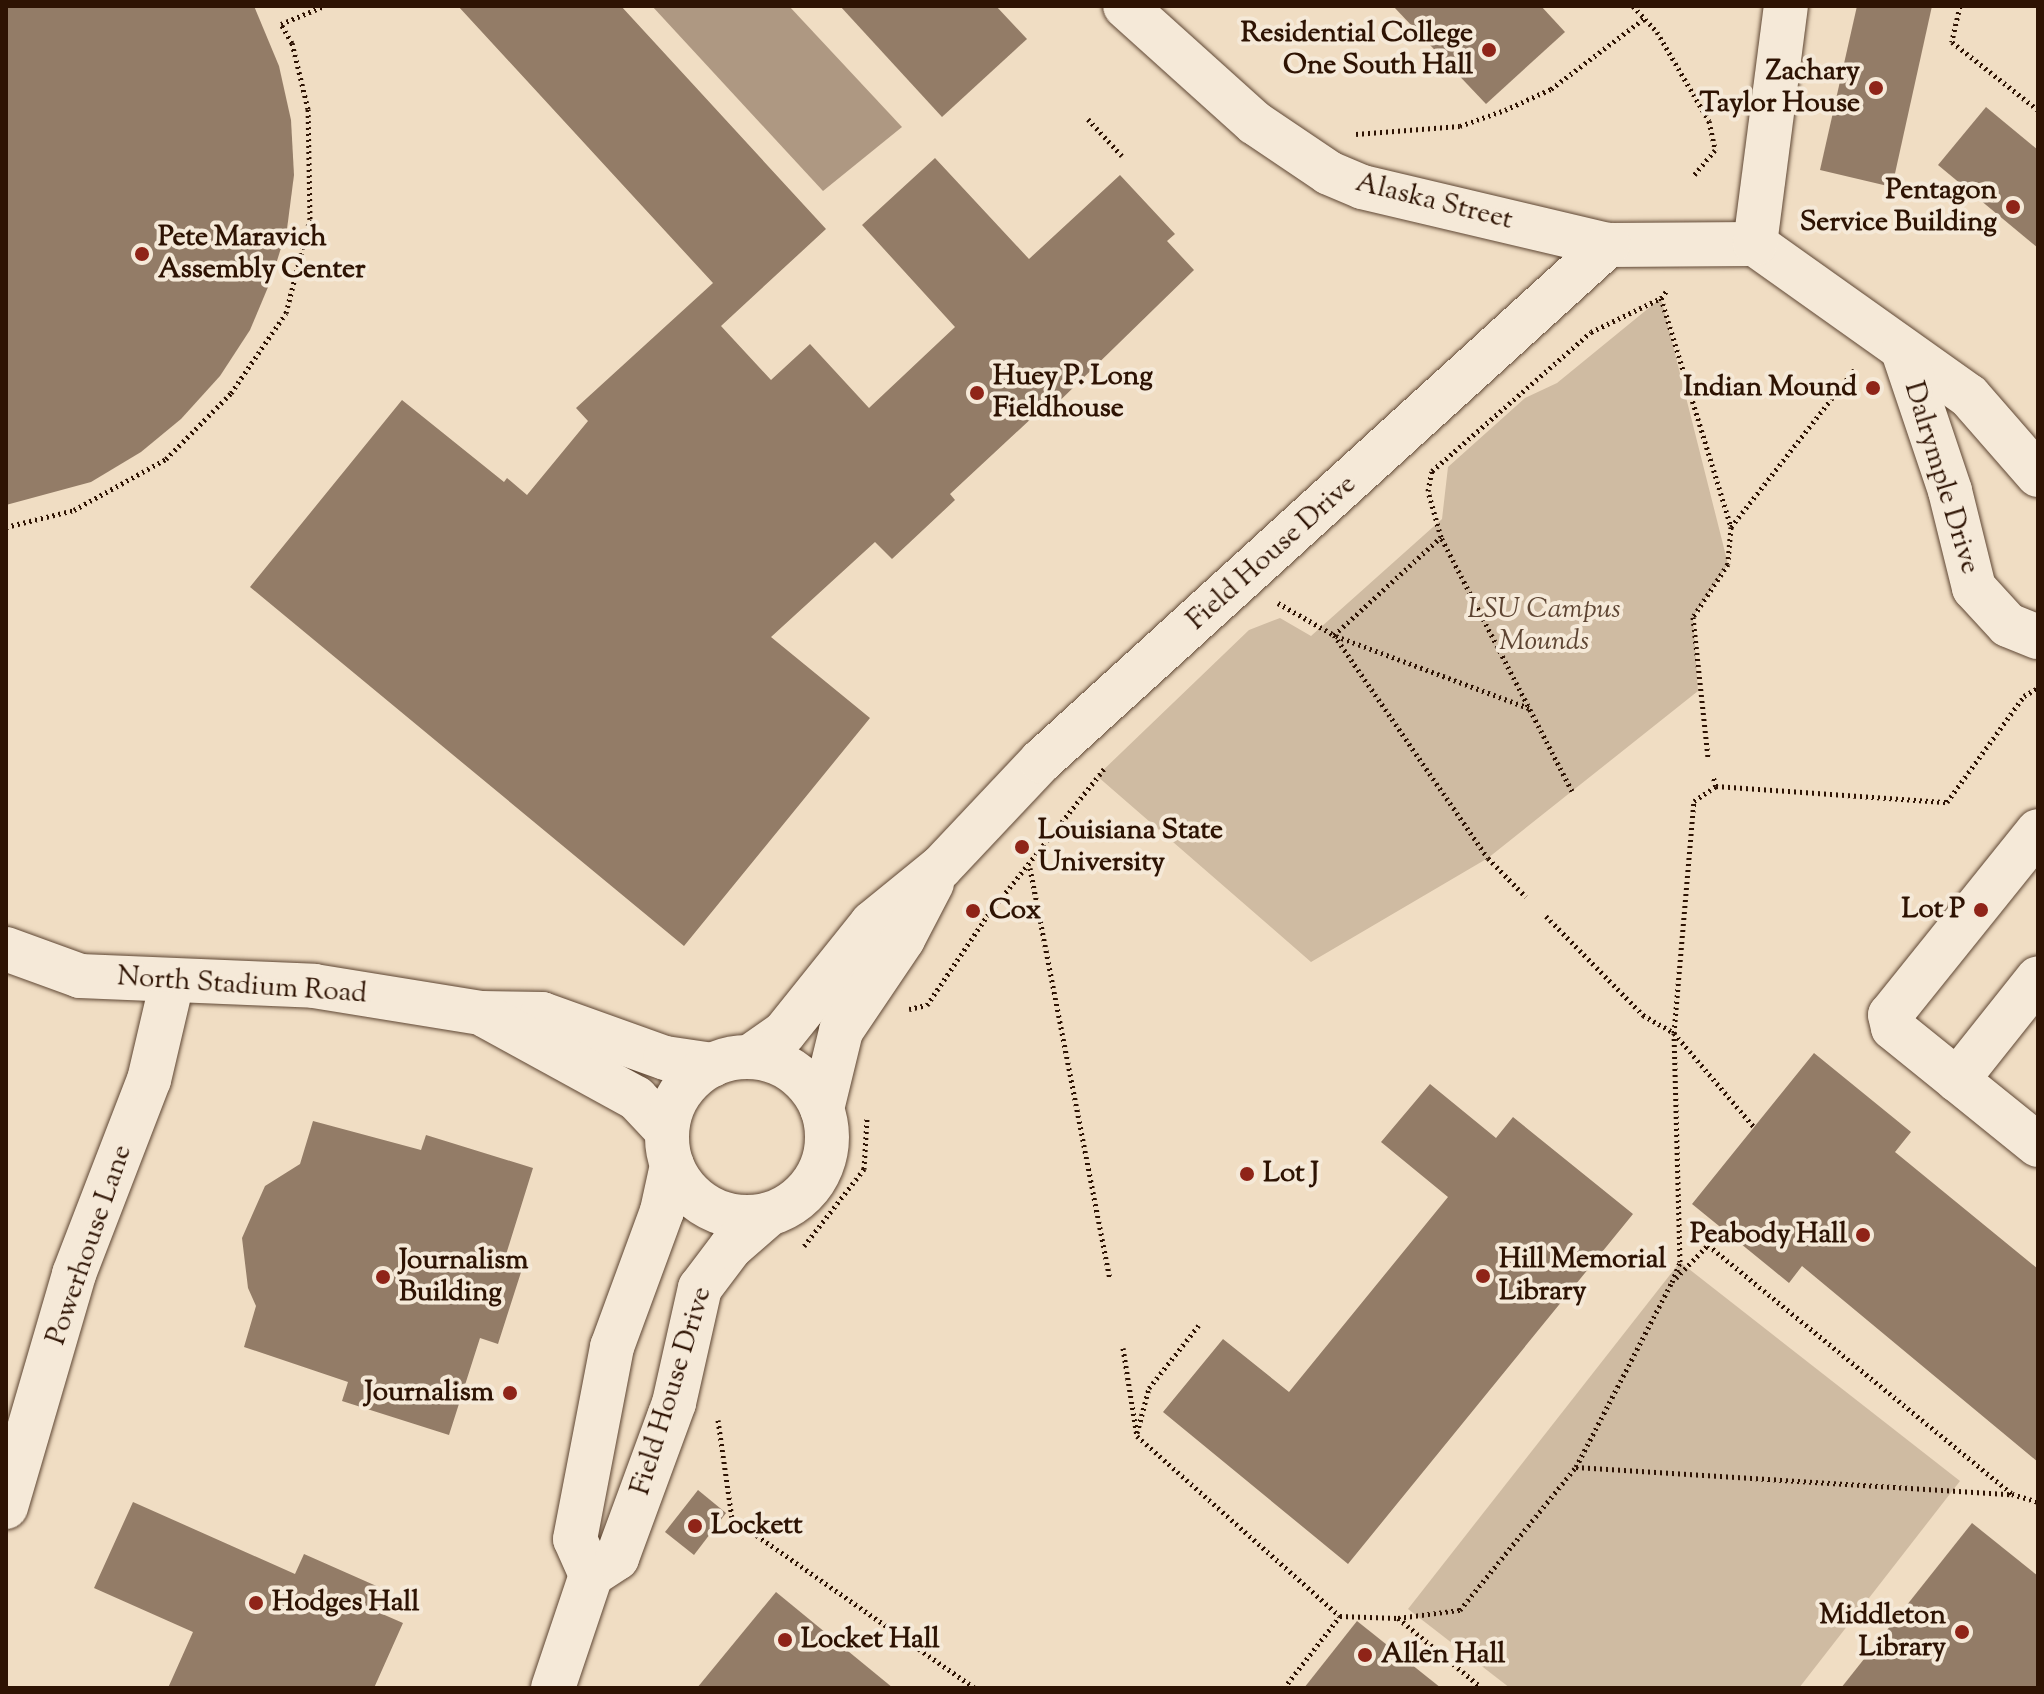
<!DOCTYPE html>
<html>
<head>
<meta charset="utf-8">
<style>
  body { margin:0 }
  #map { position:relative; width:2044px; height:1694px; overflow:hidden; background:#f0ddc3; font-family:"Sorts Mill Goudy",serif }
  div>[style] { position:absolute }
  .green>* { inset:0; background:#cfbba2 }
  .water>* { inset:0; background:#ae9882 }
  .building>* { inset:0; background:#937c67 }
  .path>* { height:5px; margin-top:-2.5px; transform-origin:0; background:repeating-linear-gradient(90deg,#2e1303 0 2px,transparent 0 6px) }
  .roads { filter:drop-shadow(0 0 2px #5e4633) drop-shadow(0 0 2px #5e4633) }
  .minor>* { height:44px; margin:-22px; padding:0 22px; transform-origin:22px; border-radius:22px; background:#f5e9d8 }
  .minor>.ring { margin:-22px; padding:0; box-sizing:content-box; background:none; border:44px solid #f5e9d8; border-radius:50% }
  .dots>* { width:22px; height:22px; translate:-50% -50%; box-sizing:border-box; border:4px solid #f5e9d8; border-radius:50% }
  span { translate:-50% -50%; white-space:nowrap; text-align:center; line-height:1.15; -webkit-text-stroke:8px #f5e9d8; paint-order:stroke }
  .poi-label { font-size:28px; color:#2e1303; font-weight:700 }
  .right { translate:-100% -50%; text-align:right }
  .left { translate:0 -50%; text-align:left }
  .street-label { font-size:28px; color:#2e1303 }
  .park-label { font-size:28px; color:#5e4533; font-style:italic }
  .frame { position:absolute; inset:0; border:8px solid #2e1303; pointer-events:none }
</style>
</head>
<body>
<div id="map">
  <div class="green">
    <i style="clip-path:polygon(1661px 298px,1728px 564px,1693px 617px,1698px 691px,1488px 858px,1311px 962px,1097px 776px,1249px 630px,1280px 618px,1311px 636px,1442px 519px,1448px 467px,1525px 398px,1557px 383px)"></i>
    <i style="clip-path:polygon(1680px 1262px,1960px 1481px,1799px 1688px,1510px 1688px,1408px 1609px)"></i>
  </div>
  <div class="water">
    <i style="clip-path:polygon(652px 6px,789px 6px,902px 127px,823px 191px)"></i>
  </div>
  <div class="building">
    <i style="clip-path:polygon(6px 6px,254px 6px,279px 66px,291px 120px,294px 175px,287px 229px,271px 280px,250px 330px,220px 376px,181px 419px,141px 452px,91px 482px,6px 505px)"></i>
    <i style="clip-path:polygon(458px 6px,621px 6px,826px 229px,721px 326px,771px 380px,810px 344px,869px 408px,955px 327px,862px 225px,935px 158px,1029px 259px,1120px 175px,1175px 234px,1167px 241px,1194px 270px,1040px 420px,1035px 415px,950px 494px,955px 500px,892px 559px,875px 542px,771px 637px,870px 718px,684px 946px,250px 587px,402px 400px,504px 482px,507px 478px,527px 495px,588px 421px,576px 408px,713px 283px)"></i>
    <i style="clip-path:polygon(840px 6px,996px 6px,1027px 39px,942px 117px)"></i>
    <i style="clip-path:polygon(1393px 6px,1541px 6px,1565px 32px,1486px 104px)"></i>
    <i style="clip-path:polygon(1857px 6px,1932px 6px,1892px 187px,1820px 170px)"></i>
    <i style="clip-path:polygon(1986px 107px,2038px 150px,2038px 248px,1938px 165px)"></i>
    <i style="clip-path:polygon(1814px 1053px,1911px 1132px,1895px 1152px,2038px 1269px,2038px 1462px,1802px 1266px,1789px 1283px,1692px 1204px)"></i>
    <i style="clip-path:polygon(1430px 1084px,1496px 1138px,1513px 1117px,1633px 1214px,1348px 1564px,1163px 1412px,1223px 1339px,1289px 1392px,1448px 1197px,1381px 1142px)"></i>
    <i style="clip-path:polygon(313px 1121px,421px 1150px,426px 1135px,533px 1168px,504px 1261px,523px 1266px,498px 1344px,480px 1338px,449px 1435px,342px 1401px,348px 1382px,244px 1347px,256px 1306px,248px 1288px,242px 1238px,265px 1186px,300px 1164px)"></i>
    <i style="clip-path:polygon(698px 1490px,726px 1513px,694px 1555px,665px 1532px)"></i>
    <i style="clip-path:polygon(133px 1502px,295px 1574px,304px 1554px,390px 1592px,380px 1613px,403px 1623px,374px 1688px,168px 1688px,193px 1632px,94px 1588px)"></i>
    <i style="clip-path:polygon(1972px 1523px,2038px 1576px,2038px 1688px,1841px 1688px)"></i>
    <i style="clip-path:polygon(776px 1592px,893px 1688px,697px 1688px)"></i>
    <i style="clip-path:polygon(1357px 1621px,1441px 1688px,1304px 1688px)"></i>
  </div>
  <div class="path">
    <i style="left:1633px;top:6px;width:35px;rotate:47deg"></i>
    <i style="left:1657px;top:32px;width:103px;rotate:59.7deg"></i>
    <i style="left:1709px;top:121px;width:30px;rotate:78deg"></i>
    <i style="left:1715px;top:150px;width:35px;rotate:130deg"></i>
    <i style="left:1960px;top:6px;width:37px;rotate:103deg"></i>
    <i style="left:1952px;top:42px;width:110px;rotate:38.3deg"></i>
    <i style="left:1088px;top:119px;width:50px;rotate:47.4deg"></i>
    <i style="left:1356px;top:134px;width:104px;rotate:-4.4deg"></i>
    <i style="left:1460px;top:126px;width:48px;rotate:-19.6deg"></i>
    <i style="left:1505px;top:110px;width:51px;rotate:-24.5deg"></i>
    <i style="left:1551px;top:89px;width:118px;rotate:-37.1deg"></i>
    <i style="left:1661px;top:298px;width:239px;rotate:73deg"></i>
    <i style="left:1731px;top:527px;width:37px;rotate:95deg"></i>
    <i style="left:1728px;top:564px;width:64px;rotate:123.4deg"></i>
    <i style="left:1693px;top:617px;width:142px;rotate:83.9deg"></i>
    <i style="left:6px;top:527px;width:70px;rotate:-14deg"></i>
    <i style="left:74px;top:510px;width:105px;rotate:-29deg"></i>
    <i style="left:166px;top:459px;width:93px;rotate:-45.4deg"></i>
    <i style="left:231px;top:393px;width:97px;rotate:-55.5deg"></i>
    <i style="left:286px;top:313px;width:97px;rotate:-75.7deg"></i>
    <i style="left:310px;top:219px;width:110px;rotate:-91deg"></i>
    <i style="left:308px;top:109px;width:68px;rotate:-103.6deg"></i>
    <i style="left:292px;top:43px;width:22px;rotate:-120deg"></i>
    <i style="left:281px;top:24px;width:47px;rotate:-22.7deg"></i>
    <i style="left:1731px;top:527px;width:201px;rotate:-51.9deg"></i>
    <i style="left:1278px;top:603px;width:64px;rotate:29.7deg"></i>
    <i style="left:1334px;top:635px;width:145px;rotate:-42.5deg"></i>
    <i style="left:1334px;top:635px;width:271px;rotate:55.4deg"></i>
    <i style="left:1488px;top:858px;width:54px;rotate:45.7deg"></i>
    <i style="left:1336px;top:636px;width:206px;rotate:20.5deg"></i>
    <i style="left:1716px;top:786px;width:232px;rotate:4deg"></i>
    <i style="left:1947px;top:802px;width:131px;rotate:-54deg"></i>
    <i style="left:2024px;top:696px;width:16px;rotate:-30deg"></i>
    <i style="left:1572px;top:791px;width:286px;rotate:-117.3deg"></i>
    <i style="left:1441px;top:537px;width:48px;rotate:-105.8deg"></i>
    <i style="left:1428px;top:491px;width:20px;rotate:-79deg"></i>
    <i style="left:1432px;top:471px;width:211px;rotate:-41.2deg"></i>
    <i style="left:1591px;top:332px;width:78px;rotate:-25.9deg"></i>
    <i style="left:1661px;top:298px;width:11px;rotate:-52deg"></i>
    <i style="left:1030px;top:868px;width:418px;rotate:79deg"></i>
    <i style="left:1546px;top:916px;width:139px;rotate:45.6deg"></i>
    <i style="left:1643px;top:1015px;width:36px;rotate:30deg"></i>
    <i style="left:1674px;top:1033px;width:123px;rotate:49.6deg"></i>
    <i style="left:909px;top:1009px;width:18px;rotate:-13deg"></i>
    <i style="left:927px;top:1005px;width:107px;rotate:-56deg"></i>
    <i style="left:987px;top:916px;width:188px;rotate:-51.5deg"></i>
    <i style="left:804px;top:1246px;width:98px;rotate:-52.1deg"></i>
    <i style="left:864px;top:1169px;width:51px;rotate:-86.6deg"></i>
    <i style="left:1676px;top:1278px;width:46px;rotate:-45.9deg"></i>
    <i style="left:1708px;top:1245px;width:393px;rotate:39.3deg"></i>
    <i style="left:2012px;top:1494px;width:27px;rotate:17deg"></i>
    <i style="left:1123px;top:1348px;width:89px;rotate:81deg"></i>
    <i style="left:1137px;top:1436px;width:271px;rotate:41.6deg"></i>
    <i style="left:718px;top:1420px;width:99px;rotate:81.9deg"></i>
    <i style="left:732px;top:1518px;width:297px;rotate:35deg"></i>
    <i style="left:1137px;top:1433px;width:47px;rotate:-75.1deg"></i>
    <i style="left:1149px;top:1388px;width:80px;rotate:-51.6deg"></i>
    <i style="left:1576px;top:1467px;width:435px;rotate:3.6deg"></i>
    <i style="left:1398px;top:1618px;width:109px;rotate:39.8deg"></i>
    <i style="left:1284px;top:1688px;width:91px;rotate:-52.1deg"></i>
    <i style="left:1340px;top:1616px;width:58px;rotate:2deg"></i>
    <i style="left:1398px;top:1618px;width:63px;rotate:-7.4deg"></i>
    <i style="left:1460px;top:1610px;width:184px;rotate:-51deg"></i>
    <i style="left:1576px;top:1467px;width:208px;rotate:-62.6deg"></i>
    <i style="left:1672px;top:1282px;width:22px;rotate:-68deg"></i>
    <i style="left:1680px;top:1262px;width:229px;rotate:-91.5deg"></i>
    <i style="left:1674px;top:1033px;width:233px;rotate:-85.1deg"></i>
    <i style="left:1694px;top:801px;width:27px;rotate:-34deg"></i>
    <i style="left:1716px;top:786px;width:10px;rotate:-107deg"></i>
  </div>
  <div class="roads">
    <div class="minor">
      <i style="left:1125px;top:6px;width:175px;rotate:42deg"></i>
      <i style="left:1255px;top:123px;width:89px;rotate:34deg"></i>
      <i style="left:1329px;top:173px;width:36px;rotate:23deg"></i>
      <i style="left:1362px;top:187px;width:253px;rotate:13.3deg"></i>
      <i style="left:1608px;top:245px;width:147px;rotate:-0.4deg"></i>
      <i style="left:1755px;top:244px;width:262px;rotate:35.4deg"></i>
      <i style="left:1969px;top:396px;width:105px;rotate:48.9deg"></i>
      <i style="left:1755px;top:244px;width:240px;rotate:-82.6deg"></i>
      <i style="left:1903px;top:351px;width:148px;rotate:71.4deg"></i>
      <i style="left:1950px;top:491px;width:100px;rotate:76.1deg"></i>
      <i style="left:1974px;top:588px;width:50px;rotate:47.4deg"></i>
      <i style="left:2008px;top:625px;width:32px;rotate:22deg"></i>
      <i style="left:2038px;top:831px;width:236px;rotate:128.8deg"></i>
      <i style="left:1890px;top:1015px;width:13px;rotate:77deg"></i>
      <i style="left:1893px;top:1028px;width:186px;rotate:38.9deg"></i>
      <i style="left:6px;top:949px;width:79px;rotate:20deg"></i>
      <i style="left:80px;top:976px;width:234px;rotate:2.4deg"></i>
      <i style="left:314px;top:986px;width:169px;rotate:9.2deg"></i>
      <i style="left:481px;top:1013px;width:61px;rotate:0.9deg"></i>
      <i style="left:542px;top:1014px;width:131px;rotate:19.7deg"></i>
      <i style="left:665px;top:1058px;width:48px;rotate:8.5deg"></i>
      <i style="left:486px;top:1016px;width:171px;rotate:28.7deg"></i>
      <i style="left:636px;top:1098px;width:45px;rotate:46.8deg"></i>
      <i style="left:751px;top:1056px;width:40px;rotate:-34.9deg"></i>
      <i style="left:784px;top:1033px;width:141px;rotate:-51.3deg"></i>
      <i style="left:872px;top:923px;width:89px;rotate:-39.1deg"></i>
      <i style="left:941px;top:867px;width:146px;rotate:-46.7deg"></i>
      <i style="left:1041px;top:761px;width:767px;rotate:-42.3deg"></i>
      <i class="ring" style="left:667px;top:1057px;width:116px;height:116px"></i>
      <i style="left:1957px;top:1080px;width:130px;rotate:-51.5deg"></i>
      <i style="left:822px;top:1109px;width:80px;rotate:-76.3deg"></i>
      <i style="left:841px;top:1031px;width:111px;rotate:-56deg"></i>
      <i style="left:903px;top:939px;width:63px;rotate:-62.6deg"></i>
      <i style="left:6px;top:1507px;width:243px;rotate:-73.7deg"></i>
      <i style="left:74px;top:1274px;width:208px;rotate:-68.9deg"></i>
      <i style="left:149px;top:1080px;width:101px;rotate:-76.8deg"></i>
      <i style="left:591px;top:1575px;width:39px;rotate:-114deg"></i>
      <i style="left:575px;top:1539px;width:196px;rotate:-79.1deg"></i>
      <i style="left:612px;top:1347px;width:145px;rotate:-69.8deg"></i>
      <i style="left:662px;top:1211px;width:47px;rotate:-77.7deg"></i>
      <i style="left:553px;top:1688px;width:119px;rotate:-71.4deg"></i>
      <i style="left:591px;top:1575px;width:31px;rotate:-33deg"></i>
      <i style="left:617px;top:1558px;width:165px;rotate:-69.8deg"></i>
      <i style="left:674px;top:1403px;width:118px;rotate:-77.3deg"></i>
      <i style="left:700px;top:1288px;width:51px;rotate:-52.9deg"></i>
      <i style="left:731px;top:1247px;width:49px;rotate:-40.9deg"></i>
    </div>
  </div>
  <div class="dots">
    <i style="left:1489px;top:50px;background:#8f2418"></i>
    <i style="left:1876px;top:88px;background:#8f2418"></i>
    <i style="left:2013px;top:207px;background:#8f2418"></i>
    <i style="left:142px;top:254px;background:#8f2418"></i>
    <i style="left:1873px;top:388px;background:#8f2418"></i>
    <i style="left:977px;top:393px;background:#8f2418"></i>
    <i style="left:1022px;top:847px;background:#8f2418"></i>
    <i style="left:1981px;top:910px;background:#8f2418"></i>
    <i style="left:973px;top:911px;background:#8f2418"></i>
    <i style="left:1247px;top:1174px;background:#8f2418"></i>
    <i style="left:1863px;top:1235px;background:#8f2418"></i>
    <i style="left:1483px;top:1276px;background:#8f2418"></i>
    <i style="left:383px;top:1277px;background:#8f2418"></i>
    <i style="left:510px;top:1393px;background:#8f2418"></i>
    <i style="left:695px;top:1526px;background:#8f2418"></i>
    <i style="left:256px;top:1603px;background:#8f2418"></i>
    <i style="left:1962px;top:1632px;background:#8f2418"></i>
    <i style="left:785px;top:1640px;background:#8f2418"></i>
    <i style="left:1365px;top:1655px;background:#8f2418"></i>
  </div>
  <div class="poi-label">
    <span class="right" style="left:1473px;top:50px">Residential College<br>One South Hall</span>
    <span class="right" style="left:1860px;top:88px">Zachary<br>Taylor House</span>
    <span class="right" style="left:1997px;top:207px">Pentagon<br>Service Building</span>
    <span class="left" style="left:158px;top:254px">Pete Maravich<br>Assembly Center</span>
    <span class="left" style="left:993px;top:393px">Huey P. Long<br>Fieldhouse</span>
    <span class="right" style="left:1857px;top:388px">Indian Mound</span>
    <span class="left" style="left:1038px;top:847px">Louisiana State<br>University</span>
    <span class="right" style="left:1965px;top:910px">Lot P</span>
    <span class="left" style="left:989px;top:911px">Cox</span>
    <span class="left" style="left:1263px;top:1174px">Lot J</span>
    <span class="right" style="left:1847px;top:1235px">Peabody Hall</span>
    <span class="left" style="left:1499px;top:1276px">Hill Memorial<br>Library</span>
    <span class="left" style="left:399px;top:1277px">Journalism<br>Building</span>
    <span class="right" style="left:494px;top:1393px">Journalism</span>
    <span class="left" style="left:711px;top:1526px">Lockett</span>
    <span class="left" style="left:272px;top:1603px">Hodges Hall</span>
    <span class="right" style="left:1946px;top:1632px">Middleton<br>Library</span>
    <span class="left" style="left:801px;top:1640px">Locket Hall</span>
    <span class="left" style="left:1381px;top:1655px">Allen Hall</span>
  </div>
  <div class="street-label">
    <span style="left:1434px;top:202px;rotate:14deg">Alaska Street</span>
    <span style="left:1941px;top:478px;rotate:73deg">Dalrymple Drive</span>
    <span style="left:1272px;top:553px;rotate:-42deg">Field House Drive</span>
    <span style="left:242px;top:986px;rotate:4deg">North Stadium Road</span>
    <span style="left:90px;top:1245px;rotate:-71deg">Powerhouse Lane</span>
    <span style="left:672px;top:1391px;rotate:-73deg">Field House Drive</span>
  </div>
  <div class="park-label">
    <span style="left:1544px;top:626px">LSU Campus<br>Mounds</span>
  </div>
  <div class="frame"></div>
</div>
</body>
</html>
